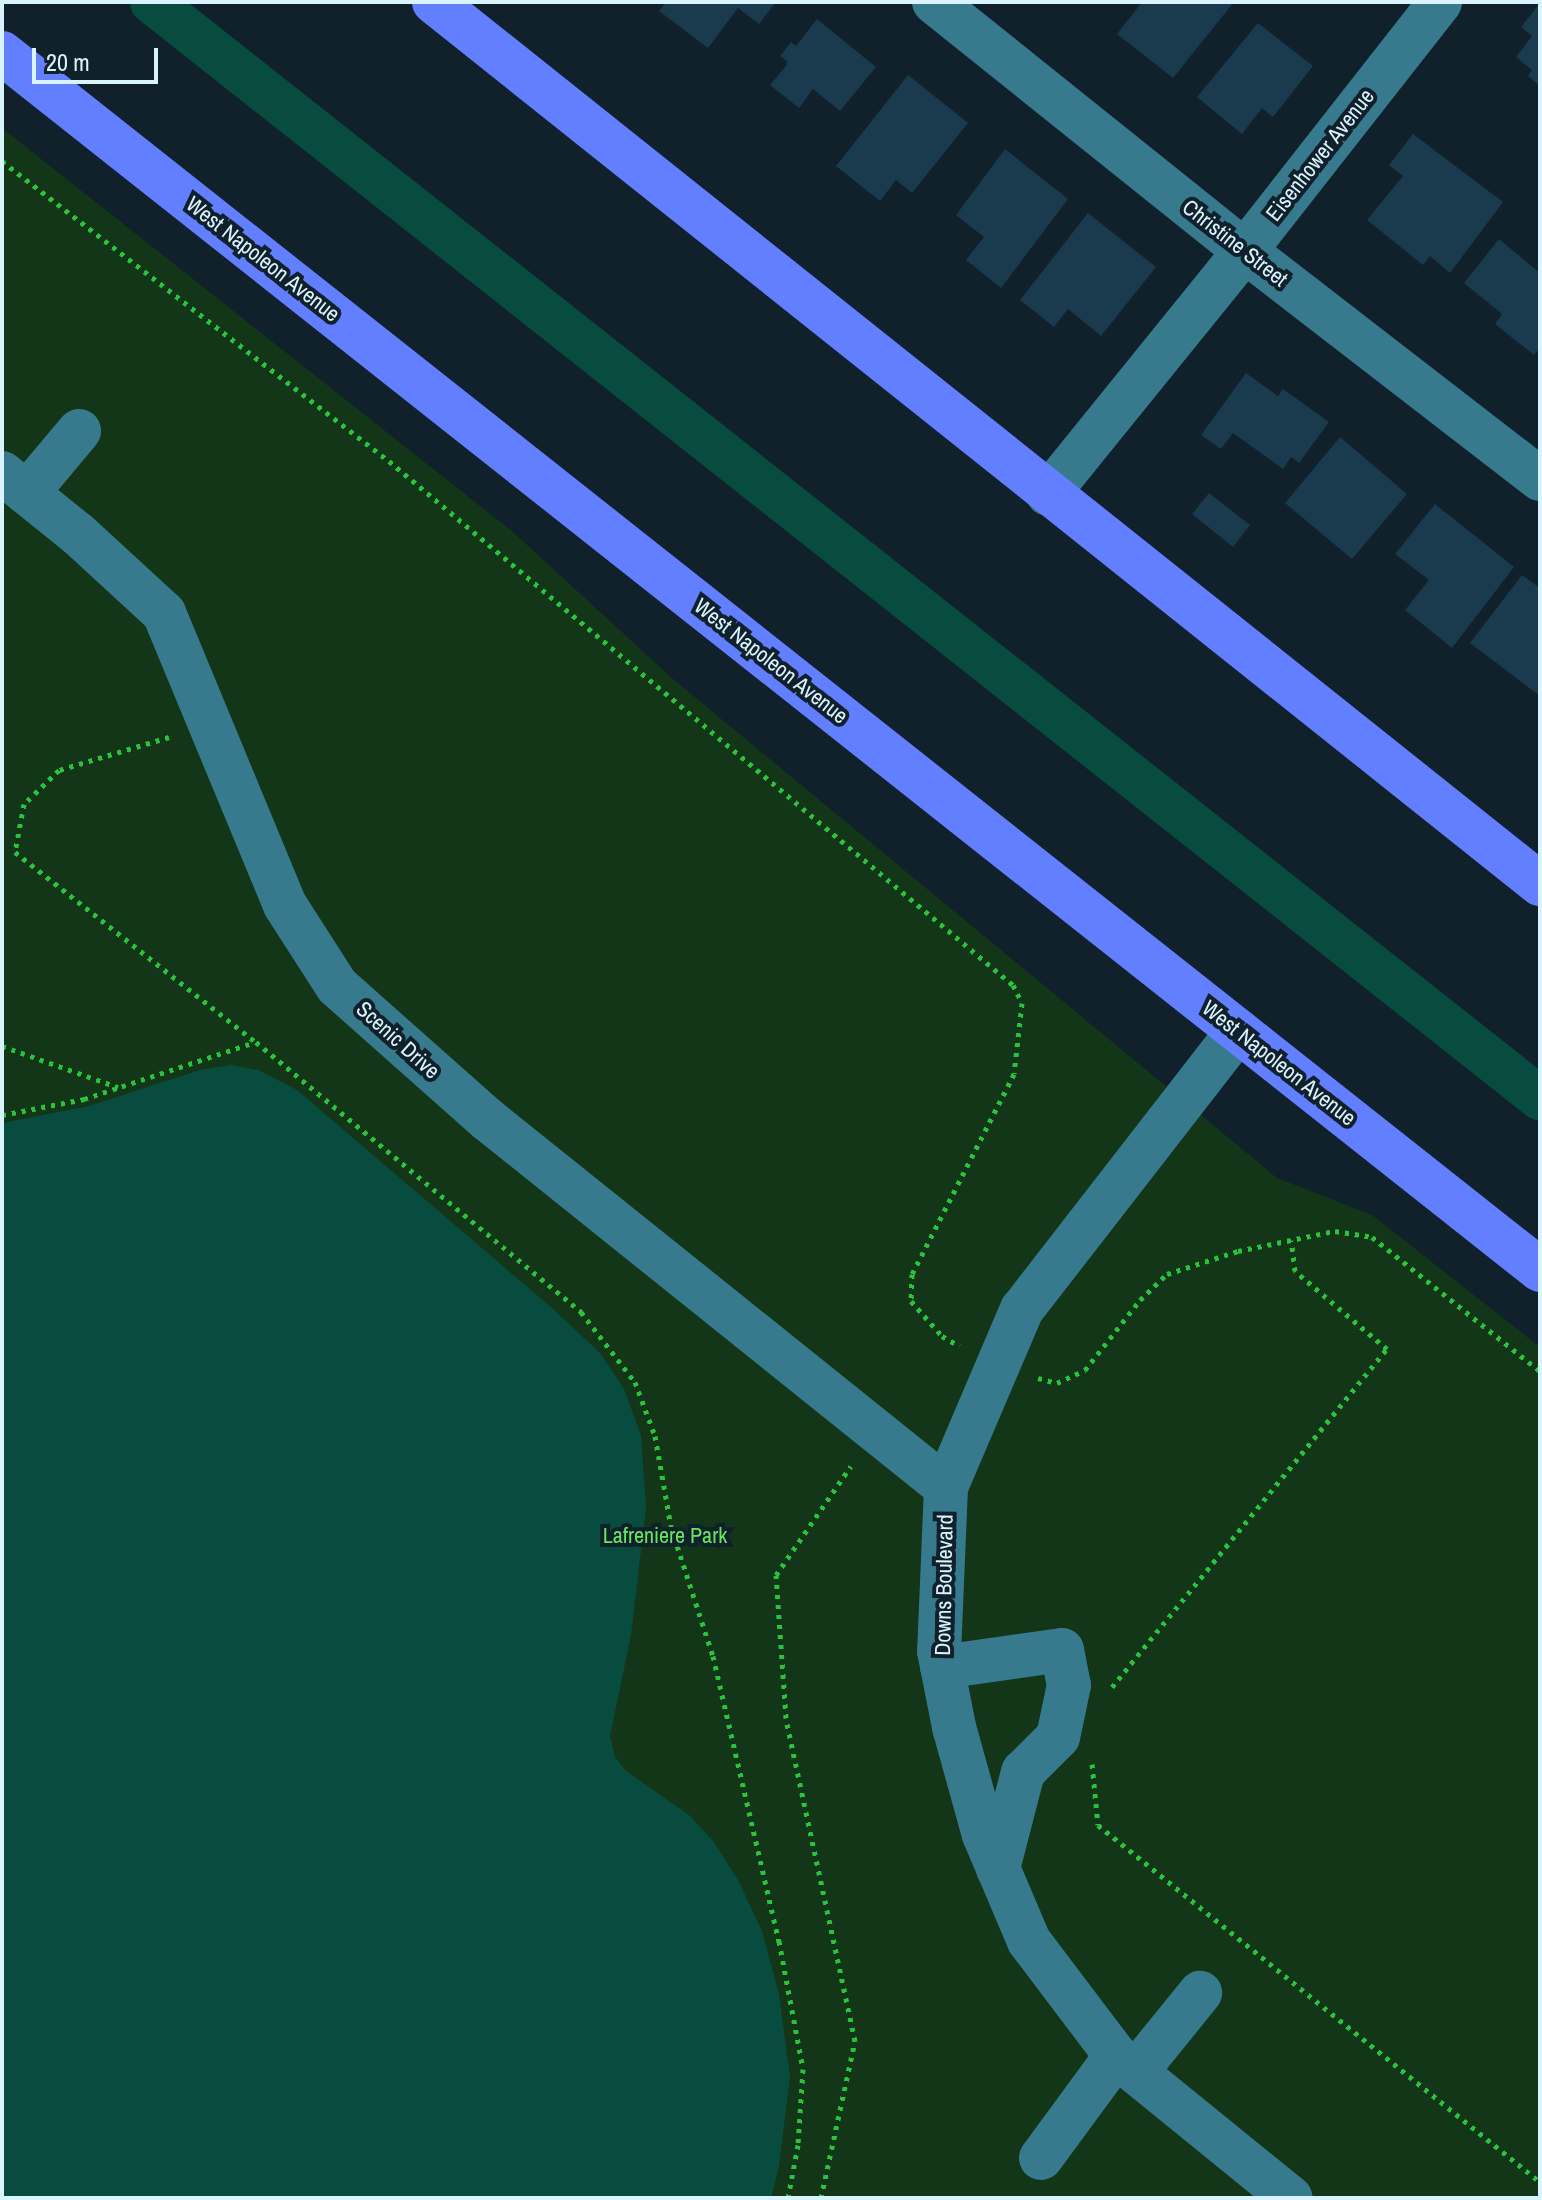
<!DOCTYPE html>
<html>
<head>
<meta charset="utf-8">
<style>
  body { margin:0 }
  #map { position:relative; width:1542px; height:2200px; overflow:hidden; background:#10212b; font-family:"Archivo Narrow",sans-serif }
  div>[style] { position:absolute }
  .green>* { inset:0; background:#123617 }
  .water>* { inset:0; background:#084c40 }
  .canal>* { height:44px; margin:-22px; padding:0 22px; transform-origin:22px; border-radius:22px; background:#084c40 }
  .building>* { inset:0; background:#1a3a4d }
  .path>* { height:5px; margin-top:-2.5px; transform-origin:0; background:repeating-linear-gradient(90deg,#2ac33d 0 4px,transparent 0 10px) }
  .minor>* { height:44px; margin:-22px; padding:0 22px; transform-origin:22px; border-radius:22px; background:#387a8d }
  .major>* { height:44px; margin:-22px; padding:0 22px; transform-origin:22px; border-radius:22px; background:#617fff }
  span { translate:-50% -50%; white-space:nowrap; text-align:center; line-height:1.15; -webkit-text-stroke:8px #10212b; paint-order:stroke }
  .street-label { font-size:22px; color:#daf4ff }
  .park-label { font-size:22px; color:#67e75e }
  .frame { position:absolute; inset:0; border:4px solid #daf4ff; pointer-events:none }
  .scale { position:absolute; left:32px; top:48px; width:126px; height:36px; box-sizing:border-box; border:4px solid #daf4ff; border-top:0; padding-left:10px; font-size:24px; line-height:28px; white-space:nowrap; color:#daf4ff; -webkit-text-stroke:6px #10212b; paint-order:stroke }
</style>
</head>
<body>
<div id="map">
  <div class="green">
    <i style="clip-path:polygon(2px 128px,513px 532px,673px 679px,1277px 1178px,1372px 1215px,1540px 1347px,1540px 2198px,2px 2198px)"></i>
  </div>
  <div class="water">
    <i style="clip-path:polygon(231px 1065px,258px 1070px,297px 1090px,552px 1308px,600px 1353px,624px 1389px,641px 1435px,646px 1508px,631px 1635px,610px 1736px,615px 1757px,626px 1771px,689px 1815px,714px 1842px,738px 1880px,762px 1931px,779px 1994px,790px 2077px,779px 2166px,771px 2198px,2px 2198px,2px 1123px,89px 1106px,200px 1070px)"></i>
  </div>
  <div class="canal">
    <i style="left:152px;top:2px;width:1769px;rotate:38.3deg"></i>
  </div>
  <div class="building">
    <i style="clip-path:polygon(666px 2px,776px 2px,759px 24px,738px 8px,708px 48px,659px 11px)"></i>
    <i style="clip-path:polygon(1142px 2px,1234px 2px,1173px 78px,1117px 34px)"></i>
    <i style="clip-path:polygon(1540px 3px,1540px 86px,1528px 76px,1532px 70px,1516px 57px,1532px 36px,1521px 27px)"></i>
    <i style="clip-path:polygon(817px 19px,876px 67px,840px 111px,813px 89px,799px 108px,770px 85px,786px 66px,787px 61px,780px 56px,791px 42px,796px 46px)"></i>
    <i style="clip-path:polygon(1258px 23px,1313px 66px,1273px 117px,1262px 108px,1242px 134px,1197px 97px)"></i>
    <i style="clip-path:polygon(908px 75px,968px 123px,912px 193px,896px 180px,880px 201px,836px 166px)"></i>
    <i style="clip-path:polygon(1413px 134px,1503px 202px,1450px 273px,1430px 256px,1423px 265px,1367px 220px,1403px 176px,1389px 165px)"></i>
    <i style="clip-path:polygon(1005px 149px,1068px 199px,1001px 288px,966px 260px,984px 237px,956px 215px)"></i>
    <i style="clip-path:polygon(1088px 213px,1156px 267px,1101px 336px,1068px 309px,1054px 327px,1020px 300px)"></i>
    <i style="clip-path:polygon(1499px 239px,1540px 273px,1540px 348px,1534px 355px,1495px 324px,1502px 314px,1464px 283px)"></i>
    <i style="clip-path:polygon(1246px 373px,1278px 396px,1283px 389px,1329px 422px,1299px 463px,1291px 457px,1283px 469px,1233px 433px,1221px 449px,1201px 435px)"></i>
    <i style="clip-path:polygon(1340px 437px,1407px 494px,1352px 559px,1285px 503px)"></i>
    <i style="clip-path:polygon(1209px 493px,1250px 525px,1233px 547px,1192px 514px)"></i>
    <i style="clip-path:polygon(1435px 504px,1514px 567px,1452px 648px,1405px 610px,1429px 580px,1395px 554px)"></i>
    <i style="clip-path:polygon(1522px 575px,1540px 588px,1540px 696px,1470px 643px)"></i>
  </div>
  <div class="path">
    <i style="left:2px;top:161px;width:490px;rotate:37.8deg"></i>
    <i style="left:389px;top:461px;width:815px;rotate:40.02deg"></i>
    <i style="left:1013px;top:985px;width:20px;rotate:63deg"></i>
    <i style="left:1022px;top:1003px;width:71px;rotate:96.4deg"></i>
    <i style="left:1014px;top:1074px;width:225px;rotate:117deg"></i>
    <i style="left:912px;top:1274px;width:27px;rotate:92deg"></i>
    <i style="left:911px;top:1301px;width:47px;rotate:48.5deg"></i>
    <i style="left:942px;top:1336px;width:20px;rotate:30deg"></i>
    <i style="left:169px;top:737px;width:115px;rotate:163.3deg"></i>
    <i style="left:59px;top:770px;width:49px;rotate:135.8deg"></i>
    <i style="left:24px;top:804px;width:49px;rotate:100.6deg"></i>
    <i style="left:15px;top:852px;width:307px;rotate:38.3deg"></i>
    <i style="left:256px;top:1042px;width:423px;rotate:39.7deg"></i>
    <i style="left:581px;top:1312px;width:88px;rotate:52.4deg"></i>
    <i style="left:635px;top:1382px;width:58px;rotate:69.7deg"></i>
    <i style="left:655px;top:1436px;width:92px;rotate:80deg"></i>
    <i style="left:671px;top:1527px;width:136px;rotate:72deg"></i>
    <i style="left:713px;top:1656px;width:293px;rotate:77deg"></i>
    <i style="left:779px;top:1941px;width:130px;rotate:79.4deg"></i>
    <i style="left:803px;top:2069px;width:76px;rotate:93.8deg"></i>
    <i style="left:798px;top:2145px;width:54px;rotate:100.7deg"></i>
    <i style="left:2px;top:1046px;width:123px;rotate:19.5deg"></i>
    <i style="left:2px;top:1115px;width:84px;rotate:-11deg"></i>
    <i style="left:84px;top:1099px;width:180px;rotate:-18.4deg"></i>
    <i style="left:1038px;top:1378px;width:20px;rotate:15deg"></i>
    <i style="left:1057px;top:1383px;width:31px;rotate:-25deg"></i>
    <i style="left:1085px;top:1370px;width:89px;rotate:-51.8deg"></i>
    <i style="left:1140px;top:1300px;width:37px;rotate:-44deg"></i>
    <i style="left:1167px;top:1274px;width:75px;rotate:-17.9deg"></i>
    <i style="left:1238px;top:1251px;width:99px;rotate:-11.7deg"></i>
    <i style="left:1335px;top:1231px;width:37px;rotate:9deg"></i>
    <i style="left:1372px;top:1237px;width:215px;rotate:38.6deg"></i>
    <i style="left:1112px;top:1687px;width:436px;rotate:-50.9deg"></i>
    <i style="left:1387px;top:1349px;width:121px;rotate:-139.7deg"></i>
    <i style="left:1295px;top:1271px;width:31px;rotate:-97deg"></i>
    <i style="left:1092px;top:1764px;width:61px;rotate:84.4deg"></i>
    <i style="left:1098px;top:1825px;width:568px;rotate:38.93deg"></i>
    <i style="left:821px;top:2198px;width:161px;rotate:-77.8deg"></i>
    <i style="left:855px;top:2041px;width:330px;rotate:-102.1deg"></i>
    <i style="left:786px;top:1718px;width:143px;rotate:-94deg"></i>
    <i style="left:776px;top:1575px;width:132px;rotate:-55.5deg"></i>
  </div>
  <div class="minor">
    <i style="left:934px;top:2px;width:398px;rotate:38.7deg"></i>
    <i style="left:1245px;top:251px;width:373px;rotate:37.7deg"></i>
    <i style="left:2px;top:473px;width:97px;rotate:38.8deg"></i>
    <i style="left:78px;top:534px;width:117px;rotate:42.6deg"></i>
    <i style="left:164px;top:613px;width:316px;rotate:67.5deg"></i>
    <i style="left:285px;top:905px;width:96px;rotate:57.3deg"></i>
    <i style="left:337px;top:986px;width:200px;rotate:41.6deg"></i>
    <i style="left:487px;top:1119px;width:588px;rotate:38.72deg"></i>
    <i style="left:27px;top:493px;width:81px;rotate:-50deg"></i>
    <i style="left:1048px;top:494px;width:313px;rotate:-51deg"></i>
    <i style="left:1245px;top:251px;width:316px;rotate:-51.9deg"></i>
    <i style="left:1238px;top:1031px;width:352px;rotate:127.8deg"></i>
    <i style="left:1022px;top:1309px;width:194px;rotate:113.1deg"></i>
    <i style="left:946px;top:1487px;width:164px;rotate:92.4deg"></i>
    <i style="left:939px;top:1651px;width:77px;rotate:78.8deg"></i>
    <i style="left:954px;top:1727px;width:112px;rotate:74.5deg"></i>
    <i style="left:984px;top:1835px;width:115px;rotate:67deg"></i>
    <i style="left:1029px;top:1941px;width:144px;rotate:52.9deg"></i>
    <i style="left:1116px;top:2056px;width:225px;rotate:39.1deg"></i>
    <i style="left:942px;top:1667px;width:121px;rotate:-8.1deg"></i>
    <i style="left:1062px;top:1650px;width:36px;rotate:79deg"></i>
    <i style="left:1069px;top:1685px;width:53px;rotate:101.9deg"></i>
    <i style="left:1058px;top:1737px;width:49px;rotate:135deg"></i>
    <i style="left:1023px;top:1772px;width:100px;rotate:104.5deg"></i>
    <i style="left:1136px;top:2072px;width:102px;rotate:-51deg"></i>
    <i style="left:1041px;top:2158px;width:127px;rotate:-53.7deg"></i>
  </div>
  <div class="major">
    <i style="left:434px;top:2px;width:1415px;rotate:38.57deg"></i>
    <i style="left:2px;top:53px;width:1961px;rotate:38.35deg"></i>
  </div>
  <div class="street-label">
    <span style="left:1320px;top:155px;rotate:-52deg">Eisenhower Avenue</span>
    <span style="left:1235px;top:243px;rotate:38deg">Christine Street</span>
    <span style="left:263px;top:259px;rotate:38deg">West Napoleon Avenue</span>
    <span style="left:771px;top:661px;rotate:38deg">West Napoleon Avenue</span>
    <span style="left:398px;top:1040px;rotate:42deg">Scenic Drive</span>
    <span style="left:1279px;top:1063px;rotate:38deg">West Napoleon Avenue</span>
    <span style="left:944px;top:1585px;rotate:-89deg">Downs Boulevard</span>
  </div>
  <div class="park-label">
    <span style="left:665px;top:1536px">Lafreniere Park</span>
  </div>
  <div class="frame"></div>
  <div class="scale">20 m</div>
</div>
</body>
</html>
